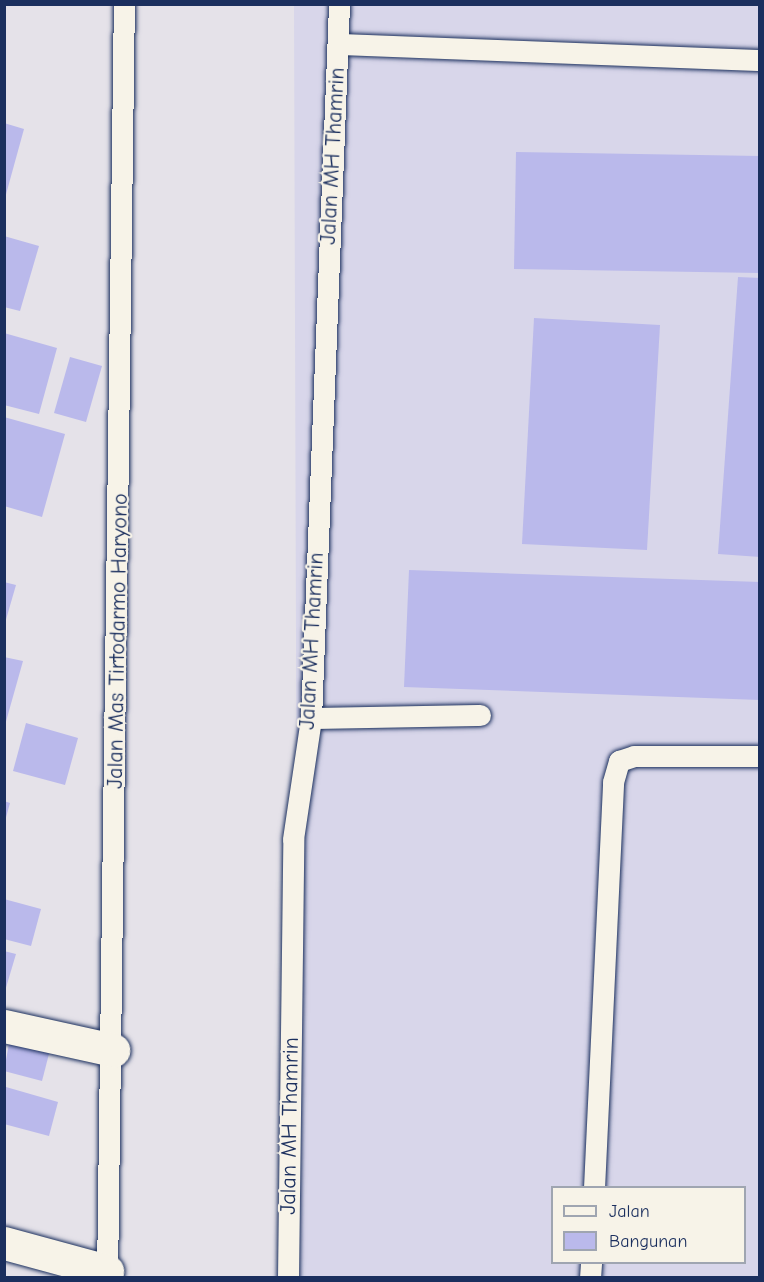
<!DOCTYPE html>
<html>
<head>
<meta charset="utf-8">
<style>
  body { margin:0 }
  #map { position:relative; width:764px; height:1282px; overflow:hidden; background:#e5e2e9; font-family:"Comic Neue",sans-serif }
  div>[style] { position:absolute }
  .built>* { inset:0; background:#d8d6ea }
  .building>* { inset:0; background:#bab9eb }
  .roads { filter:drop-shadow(0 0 2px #1b2f5e) drop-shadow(0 0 2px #1b2f5e) }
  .service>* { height:21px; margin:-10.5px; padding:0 10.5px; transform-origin:10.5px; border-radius:10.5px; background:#f7f3e8 }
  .minor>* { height:33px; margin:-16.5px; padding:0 16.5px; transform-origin:16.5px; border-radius:16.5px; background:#f7f3e8 }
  span { translate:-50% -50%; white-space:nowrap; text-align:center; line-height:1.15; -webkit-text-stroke:4.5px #f7f3e8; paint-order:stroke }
  .street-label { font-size:22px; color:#1b2f5e }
  .frame { position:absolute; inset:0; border:6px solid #1b2f5e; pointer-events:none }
  .legend { position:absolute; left:551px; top:1186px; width:195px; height:78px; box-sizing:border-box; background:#f7f3e8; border:2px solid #9fa5b1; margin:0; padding:8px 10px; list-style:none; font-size:18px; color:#1b2f5e }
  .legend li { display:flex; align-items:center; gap:12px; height:30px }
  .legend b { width:30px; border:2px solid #9fa5b1 }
</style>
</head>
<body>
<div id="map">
  <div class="built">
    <i style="clip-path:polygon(evenodd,294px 5px,759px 5px,759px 1277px,298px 1277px,294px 5px,552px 1188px,744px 1188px,744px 1262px,552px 1262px,552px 1188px)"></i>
  </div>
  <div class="building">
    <i style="clip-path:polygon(4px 123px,24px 129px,5px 198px,4px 198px)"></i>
    <i style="clip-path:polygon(516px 152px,760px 156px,760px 273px,514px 269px)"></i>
    <i style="clip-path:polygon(4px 236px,39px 246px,20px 311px,4px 307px)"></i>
    <i style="clip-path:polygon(738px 277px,760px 278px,760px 557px,718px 554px)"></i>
    <i style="clip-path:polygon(534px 318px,660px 325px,647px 550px,522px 544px)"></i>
    <i style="clip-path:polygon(4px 333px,57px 348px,39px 414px,4px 405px)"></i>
    <i style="clip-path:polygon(70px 357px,102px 366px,86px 422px,54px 413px)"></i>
    <i style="clip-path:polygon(4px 417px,65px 434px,42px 517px,4px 506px)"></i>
    <i style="clip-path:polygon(409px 570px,760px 582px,760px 700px,404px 687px)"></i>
    <i style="clip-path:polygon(4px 582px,16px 585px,5px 623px,4px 623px)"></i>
    <i style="clip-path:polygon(4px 657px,23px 661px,5px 725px,4px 725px)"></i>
    <i style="clip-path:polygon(26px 723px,78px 738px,65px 785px,13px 771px)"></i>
    <i style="clip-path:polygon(4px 801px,10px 803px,5px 821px,4px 821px)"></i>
    <i style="clip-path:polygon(4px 899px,41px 909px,31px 946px,4px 939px)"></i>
    <i style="clip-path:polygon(4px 951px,16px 954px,5px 991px,4px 991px)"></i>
    <i style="clip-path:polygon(10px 1038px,50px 1050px,42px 1081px,4px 1071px)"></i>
    <i style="clip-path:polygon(6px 1087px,58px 1102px,49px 1136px,4px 1124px)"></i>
  </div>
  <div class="roads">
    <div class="service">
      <i style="left:338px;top:44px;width:422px;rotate:2.2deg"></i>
      <i style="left:311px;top:718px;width:169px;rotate:-1deg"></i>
      <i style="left:594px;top:1188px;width:406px;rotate:-87.3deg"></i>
      <i style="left:613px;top:782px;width:22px;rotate:-74deg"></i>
      <i style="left:619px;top:761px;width:16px;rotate:-18deg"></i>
      <i style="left:634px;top:756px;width:126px"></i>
      <i style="left:107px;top:1278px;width:1274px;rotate:-89.24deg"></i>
      <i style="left:288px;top:1278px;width:439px;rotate:-89.3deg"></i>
      <i style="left:293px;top:839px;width:122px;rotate:-81.5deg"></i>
      <i style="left:311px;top:718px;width:715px;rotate:-87.75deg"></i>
      <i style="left:590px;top:1278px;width:16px;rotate:-86deg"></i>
    </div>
    <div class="minor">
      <i style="left:4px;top:1026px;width:112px;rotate:12.4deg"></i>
      <i style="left:4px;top:1243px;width:107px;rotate:15.2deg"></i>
    </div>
  </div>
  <div class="street-label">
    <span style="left:333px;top:156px;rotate:-87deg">Jalan MH Thamrin</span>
    <span style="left:118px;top:641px;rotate:-89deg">Jalan Mas Tirtodarmo Haryono</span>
    <span style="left:312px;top:641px;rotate:-87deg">Jalan MH Thamrin</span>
    <span style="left:290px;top:1126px;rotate:-89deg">Jalan MH Thamrin</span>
  </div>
  <div class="frame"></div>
  <ul class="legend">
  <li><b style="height:8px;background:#f7f3e8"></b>Jalan</li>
  <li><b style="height:16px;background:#bab9eb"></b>Bangunan</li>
  </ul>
</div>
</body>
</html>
